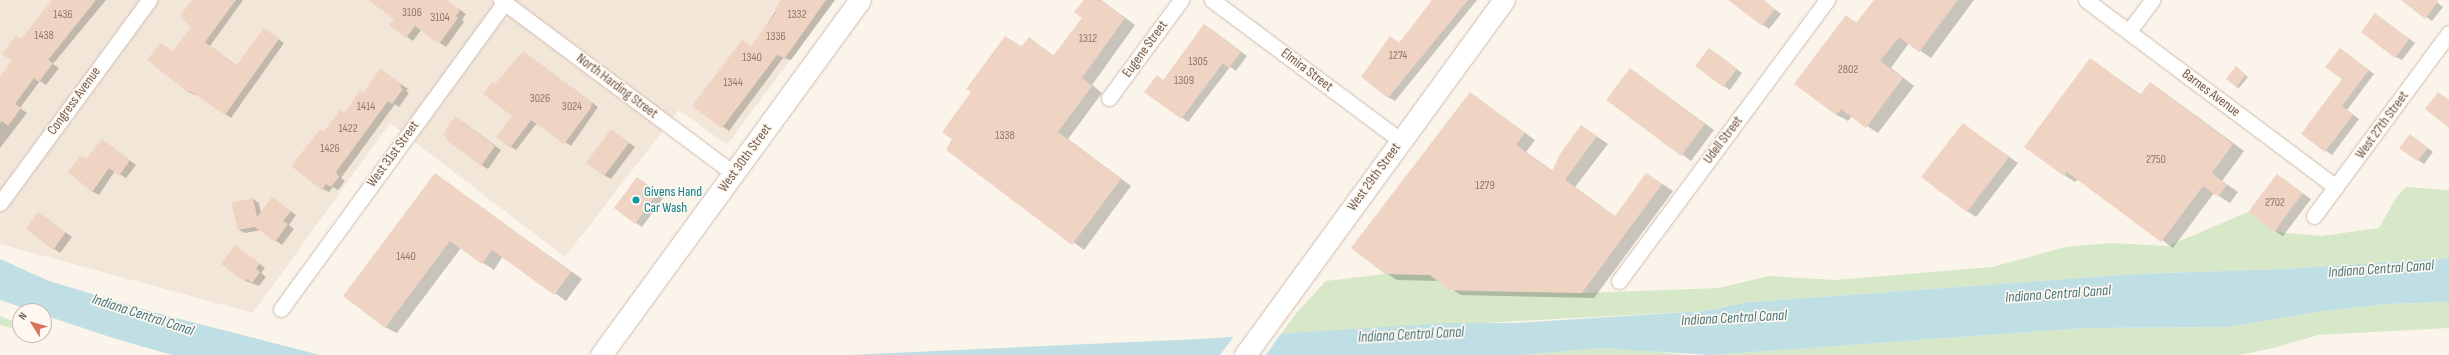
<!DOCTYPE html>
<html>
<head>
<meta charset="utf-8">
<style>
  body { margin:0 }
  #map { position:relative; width:2449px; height:355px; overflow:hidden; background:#fbf4ea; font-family:"Sofia Sans Condensed",sans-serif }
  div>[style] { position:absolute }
  .residential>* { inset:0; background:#f2e6d8 }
  .green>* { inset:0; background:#d6e8c8 }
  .water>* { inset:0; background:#bfdfe4 }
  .pier>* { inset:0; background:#fbf4ea }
  .shadow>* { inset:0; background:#0003 }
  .building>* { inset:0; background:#efd4c3 }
  .roads { filter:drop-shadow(0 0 1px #cdbcb0) drop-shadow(0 0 1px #cdbcb0) }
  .minor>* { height:15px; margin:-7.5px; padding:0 7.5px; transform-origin:7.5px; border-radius:7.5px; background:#fff }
  .secondary>* { height:21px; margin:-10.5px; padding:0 10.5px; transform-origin:10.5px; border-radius:10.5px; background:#fff }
  .dots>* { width:11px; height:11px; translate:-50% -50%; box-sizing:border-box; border:2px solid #fef8f0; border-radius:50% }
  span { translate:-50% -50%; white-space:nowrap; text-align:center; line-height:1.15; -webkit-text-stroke:3.5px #fef8f0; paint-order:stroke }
  .number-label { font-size:12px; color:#93796b }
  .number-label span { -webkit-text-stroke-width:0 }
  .street-label { font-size:14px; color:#745b4e }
  .culture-label { font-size:14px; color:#0d838f }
  .left { translate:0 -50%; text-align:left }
  .water-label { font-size:15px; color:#47777f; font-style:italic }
  .north { position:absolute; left:12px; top:303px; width:40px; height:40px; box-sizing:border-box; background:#fef8f0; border:1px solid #c7b9af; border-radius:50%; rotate:307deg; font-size:11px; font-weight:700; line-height:16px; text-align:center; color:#745b4e }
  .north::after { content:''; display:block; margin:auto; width:14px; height:18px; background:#db7358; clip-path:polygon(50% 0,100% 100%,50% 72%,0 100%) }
</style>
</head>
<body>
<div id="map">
  <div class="residential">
    <i style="clip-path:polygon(0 0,835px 0,727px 145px,679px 110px,565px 257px,390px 123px,253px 313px,0 244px)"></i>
  </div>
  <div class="green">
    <i style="clip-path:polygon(2406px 187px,2449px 190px,2449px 258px,2283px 269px,2136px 274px,1749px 302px,1703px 311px,1281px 334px,1298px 311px,1326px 281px,1385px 274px,1430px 275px,1452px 291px,1581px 293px,1719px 288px,1769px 276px,1834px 280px,1992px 267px,2066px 247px,2109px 243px,2168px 246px,2248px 212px,2274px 232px,2321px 236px,2379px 228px,2396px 198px)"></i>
    <i style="clip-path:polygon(2449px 302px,2449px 328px,2318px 335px,2273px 348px,2239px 355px,1710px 355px,2087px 328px,2228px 327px,2322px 311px,2388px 304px)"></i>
    <i style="clip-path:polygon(0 316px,20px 324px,20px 330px,0 325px)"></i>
    <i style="clip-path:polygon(1601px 348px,1643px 350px,1686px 355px,1522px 355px)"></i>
  </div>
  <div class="water">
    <i style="clip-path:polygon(2449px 258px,2449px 302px,2388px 304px,2322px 311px,2228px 327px,2087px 328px,1710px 355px,1601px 348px,1522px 355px,848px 355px,1200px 339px,1445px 323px,1515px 323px,1703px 311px,1749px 302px,2136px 274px,2283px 269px)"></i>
    <i style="clip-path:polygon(0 259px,49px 281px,149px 311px,320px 355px,172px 355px,113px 338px,44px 315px,44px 311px,32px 311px,0 300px)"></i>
  </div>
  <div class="pier">
    <i style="clip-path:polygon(1282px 332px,1266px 355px,1220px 355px,1235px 335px)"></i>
  </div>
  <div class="shadow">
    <i style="clip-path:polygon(54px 0,106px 0,53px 64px,59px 68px,46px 85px,40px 81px,20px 108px,27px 113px,0 148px,0 79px,13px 61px,22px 40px)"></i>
    <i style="clip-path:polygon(200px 0,243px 0,210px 46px,237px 66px,270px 33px,284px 43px,231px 118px,196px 93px,195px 95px,189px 92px,173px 52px,192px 27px)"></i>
    <i style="clip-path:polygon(369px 0,446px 0,466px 14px,462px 20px,464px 22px,446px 47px,421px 30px,413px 41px,407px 37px,395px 19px)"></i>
    <i style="clip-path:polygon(783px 0,835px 0,791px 60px,783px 58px,729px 131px,694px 106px,743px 41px,752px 47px)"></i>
    <i style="clip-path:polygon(1085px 0,1101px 0,1135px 25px,1092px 85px,1102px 93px,1068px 139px,1131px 186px,1084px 250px,947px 149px,1006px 37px,1022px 47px,1029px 38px,1054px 56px,1083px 17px)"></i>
    <i style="clip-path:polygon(1433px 0,1477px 0,1395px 101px,1388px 97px,1390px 37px,1400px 44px)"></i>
    <i style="clip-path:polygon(1741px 0,1763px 0,1781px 14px,1769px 29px,1737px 6px)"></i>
    <i style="clip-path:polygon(1875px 0,1974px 0,1931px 58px,1909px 43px,1891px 68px,1914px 86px,1878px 133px,1852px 116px,1848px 121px,1837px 115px,1796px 84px,1846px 17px,1858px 23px)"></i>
    <i style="clip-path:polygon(2402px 0,2434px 0,2443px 7px,2432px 21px)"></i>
    <i style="clip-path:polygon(2381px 18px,2415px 43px,2402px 60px,2396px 57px)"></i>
    <i style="clip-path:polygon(1211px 29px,1247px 56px,1236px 71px,1230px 67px,1188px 122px,1146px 91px,1164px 81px)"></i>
    <i style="clip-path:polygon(1716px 53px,1742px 73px,1730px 90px,1724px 86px)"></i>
    <i style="clip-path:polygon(2346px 53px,2374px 74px,2347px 110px,2359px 119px,2332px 155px,2303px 134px,2343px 79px)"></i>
    <i style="clip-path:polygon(529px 56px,598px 107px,571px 146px,537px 123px,516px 150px,511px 147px,513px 116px,496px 85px)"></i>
    <i style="clip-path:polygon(2091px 59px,2141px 95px,2150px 83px,2161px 90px,2244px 151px,2222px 181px,2238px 192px,2230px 203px,2214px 193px,2173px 248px,2078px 179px,2075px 182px,2064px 175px)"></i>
    <i style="clip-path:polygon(1630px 69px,1714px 130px,1691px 161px,1607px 100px)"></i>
    <i style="clip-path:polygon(2239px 69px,2248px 77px,2239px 88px,2236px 87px)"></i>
    <i style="clip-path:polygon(381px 70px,408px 89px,406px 91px,409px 93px,399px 107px,395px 104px,341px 178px,345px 181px,338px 190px,333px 187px,329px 192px,323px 189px,325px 132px,364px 93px)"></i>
    <i style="clip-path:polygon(1470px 93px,1535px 140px,1526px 152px,1553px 171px,1582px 126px,1608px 144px,1575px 187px,1616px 217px,1647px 174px,1673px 191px,1594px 298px,1461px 295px,1439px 281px,1397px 280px,1386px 273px)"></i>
    <i style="clip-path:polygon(462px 121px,501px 150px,488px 169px,481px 165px)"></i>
    <i style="clip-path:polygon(1964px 125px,2018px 163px,1976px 217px,1967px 211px)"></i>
    <i style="clip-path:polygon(617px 134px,635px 147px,611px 179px,604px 175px)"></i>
    <i style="clip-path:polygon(2410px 135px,2433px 152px,2424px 164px,2400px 148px)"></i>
    <i style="clip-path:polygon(108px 144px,136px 165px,126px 178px,115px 171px,99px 195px,92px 191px,88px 160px)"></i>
    <i style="clip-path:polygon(435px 175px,582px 279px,566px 301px,503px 256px,494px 270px,461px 248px,397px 333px,385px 327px)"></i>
    <i style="clip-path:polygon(2277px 175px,2311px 199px,2283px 236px,2274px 231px)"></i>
    <i style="clip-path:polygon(643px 182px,664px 197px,642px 227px,636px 223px)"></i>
    <i style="clip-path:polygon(273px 198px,296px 215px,289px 225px,294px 229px,282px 245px,261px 230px,245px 233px,239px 230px,253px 199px,259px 203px,261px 213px)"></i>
    <i style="clip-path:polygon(45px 217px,72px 237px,60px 253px,27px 229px)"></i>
    <i style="clip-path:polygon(241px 250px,265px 268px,261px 273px,266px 277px,259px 286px,246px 281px)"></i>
  </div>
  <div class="building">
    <i style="clip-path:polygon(52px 0,96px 0,48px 60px,53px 63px,39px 82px,34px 78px,15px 104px,21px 108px,8px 126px,2px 121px,0 123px,0 77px,12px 61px,2px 54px,16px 35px,21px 39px)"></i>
    <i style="clip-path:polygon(192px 0,236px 0,205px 42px,236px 66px,264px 28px,279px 39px,225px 115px,190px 91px,189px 93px,147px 60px,160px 43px,173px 51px,191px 27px,180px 16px)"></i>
    <i style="clip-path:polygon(368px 0,447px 0,460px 10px,456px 16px,458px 18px,439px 44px,415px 26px,406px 38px,389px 25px,394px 19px)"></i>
    <i style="clip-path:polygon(781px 0,826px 0,785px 58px,777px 55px,722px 128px,692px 106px,742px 40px,751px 46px,777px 11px,775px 9px)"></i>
    <i style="clip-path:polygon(1084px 0,1100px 0,1125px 18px,1082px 78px,1092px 86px,1058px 132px,1121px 179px,1072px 245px,946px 150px,953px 140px,942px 132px,971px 92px,966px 89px,1005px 36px,1021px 47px,1029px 37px,1053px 56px,1082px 18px,1074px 12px)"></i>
    <i style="clip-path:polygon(1432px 0,1468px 0,1388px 98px,1361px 77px,1390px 36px,1399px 43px)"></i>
    <i style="clip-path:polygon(1728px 0,1763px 0,1775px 9px,1762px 26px)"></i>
    <i style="clip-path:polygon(1874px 0,1958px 0,1919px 52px,1899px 37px,1880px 61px,1903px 78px,1866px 128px,1841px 109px,1836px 115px,1794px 84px,1846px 15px,1856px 23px)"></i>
    <i style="clip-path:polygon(2401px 0,2439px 0,2425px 19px)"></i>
    <i style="clip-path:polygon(2375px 13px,2409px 39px,2395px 58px,2361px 32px)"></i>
    <i style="clip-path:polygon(1204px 24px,1241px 52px,1229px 68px,1223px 63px,1181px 119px,1144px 92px,1157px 75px,1163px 80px)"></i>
    <i style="clip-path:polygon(1709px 48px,1737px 69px,1723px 87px,1695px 66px)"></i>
    <i style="clip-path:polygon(2340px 48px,2369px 70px,2342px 106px,2353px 115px,2325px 152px,2301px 134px,2342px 79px,2325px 67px)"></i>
    <i style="clip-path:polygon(523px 51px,592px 102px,591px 108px,564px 144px,531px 120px,510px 148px,496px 137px,512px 116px,483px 94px,492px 82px,495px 84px)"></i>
    <i style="clip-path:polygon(2090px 58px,2140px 95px,2150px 82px,2233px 144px,2212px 173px,2227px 185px,2218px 197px,2203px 186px,2161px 242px,2067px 172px,2064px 176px,2024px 147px)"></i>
    <i style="clip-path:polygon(2236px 66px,2246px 75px,2236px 87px,2226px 79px)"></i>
    <i style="clip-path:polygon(1630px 68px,1705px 124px,1681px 156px,1606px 100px)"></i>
    <i style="clip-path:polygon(380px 69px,402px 84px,400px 87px,403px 89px,392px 104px,388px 101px,336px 172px,339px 177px,331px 187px,326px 184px,322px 190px,291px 166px,320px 129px,324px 131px,340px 110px,344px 113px,360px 90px,363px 93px)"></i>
    <i style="clip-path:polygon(1470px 92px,1525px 133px,1516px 145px,1552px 171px,1560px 154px,1581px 125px,1597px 136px,1565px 180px,1615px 216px,1646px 173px,1662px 184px,1582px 293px,1449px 290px,1430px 275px,1385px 274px,1351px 248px)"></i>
    <i style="clip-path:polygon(2438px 92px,2449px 100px,2449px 128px,2425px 109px)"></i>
    <i style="clip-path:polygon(455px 116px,495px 146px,481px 166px,446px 140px,447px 137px,443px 134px)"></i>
    <i style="clip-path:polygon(1963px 123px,2009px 157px,1967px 212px,1921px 177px)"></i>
    <i style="clip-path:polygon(611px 129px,629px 143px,604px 176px,586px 163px)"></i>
    <i style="clip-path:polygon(2410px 134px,2428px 148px,2417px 161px,2399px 148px)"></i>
    <i style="clip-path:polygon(102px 139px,130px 160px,119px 176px,109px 168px,92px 192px,68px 172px,80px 156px,87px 158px)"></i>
    <i style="clip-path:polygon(435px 173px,571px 272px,554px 295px,492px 250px,482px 264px,450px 241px,385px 328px,343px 296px)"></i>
    <i style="clip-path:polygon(2277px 174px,2303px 193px,2274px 232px,2248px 212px)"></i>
    <i style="clip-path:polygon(637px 177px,658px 192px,635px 224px,614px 208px)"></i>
    <i style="clip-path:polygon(272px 197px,291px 211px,283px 221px,288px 224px,275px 242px,255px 227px,238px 230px,231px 203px,253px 198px,257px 217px)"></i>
    <i style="clip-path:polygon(38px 212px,66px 232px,53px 250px,26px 229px)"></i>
    <i style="clip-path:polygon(235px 245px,260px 263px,256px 269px,260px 272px,252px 283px,247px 279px,245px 282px,221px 264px)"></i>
  </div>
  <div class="roads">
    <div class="minor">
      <i style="left:501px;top:0;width:289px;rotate:36.7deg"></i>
      <i style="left:1212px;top:0;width:236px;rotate:36.7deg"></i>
      <i style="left:2086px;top:0;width:312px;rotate:36.8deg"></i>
      <i style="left:2129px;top:31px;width:39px;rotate:-53deg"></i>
      <i style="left:1109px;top:98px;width:122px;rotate:-53.7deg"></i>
      <i style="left:0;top:203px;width:252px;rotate:-53.7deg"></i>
      <i style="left:2314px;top:216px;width:227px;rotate:-53.6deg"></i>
      <i style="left:1619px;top:281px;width:350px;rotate:-53.5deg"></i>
      <i style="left:281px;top:309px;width:382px;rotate:-53.9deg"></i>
    </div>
    <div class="secondary">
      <i style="left:601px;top:355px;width:439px;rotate:-53.9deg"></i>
      <i style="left:1245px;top:355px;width:439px;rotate:-53.9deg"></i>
    </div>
  </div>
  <div class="dots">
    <i style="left:636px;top:200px;background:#0f9aa8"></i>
  </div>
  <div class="number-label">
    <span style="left:412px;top:13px">3106</span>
    <span style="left:63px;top:15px">1436</span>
    <span style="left:797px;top:15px">1332</span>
    <span style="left:440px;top:18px">3104</span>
    <span style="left:44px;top:36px">1438</span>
    <span style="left:776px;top:37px">1336</span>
    <span style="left:1088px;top:39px">1312</span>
    <span style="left:1398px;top:56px">1274</span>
    <span style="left:752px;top:58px">1340</span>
    <span style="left:1198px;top:62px">1305</span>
    <span style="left:1848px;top:70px">2802</span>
    <span style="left:1184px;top:81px">1309</span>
    <span style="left:733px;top:83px">1344</span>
    <span style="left:540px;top:99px">3026</span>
    <span style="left:366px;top:107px">1414</span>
    <span style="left:572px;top:107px">3024</span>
    <span style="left:348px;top:129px">1422</span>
    <span style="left:1005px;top:136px">1338</span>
    <span style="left:330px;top:149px">1426</span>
    <span style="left:2156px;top:160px">2750</span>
    <span style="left:1485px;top:186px">1279</span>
    <span style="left:2275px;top:203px">2702</span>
    <span style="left:406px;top:257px">1440</span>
  </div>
  <div class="street-label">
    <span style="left:1145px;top:49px;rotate:-54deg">Eugene Street</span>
    <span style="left:1307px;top:70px;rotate:37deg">Elmira Street</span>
    <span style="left:617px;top:86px;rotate:37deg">North Harding Street</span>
    <span style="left:2211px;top:93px;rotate:37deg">Barnes Avenue</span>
    <span style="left:74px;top:101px;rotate:-54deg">Congress Avenue</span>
    <span style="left:2382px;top:125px;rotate:-54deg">West 27th Street</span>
    <span style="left:1723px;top:140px;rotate:-53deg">Udell Street</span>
    <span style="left:393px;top:154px;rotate:-54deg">West 31st Street</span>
    <span style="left:745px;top:158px;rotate:-54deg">West 30th Street</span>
    <span style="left:1374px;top:177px;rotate:-54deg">West 29th Street</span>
  </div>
  <div class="culture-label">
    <span class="left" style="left:644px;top:200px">Givens Hand<br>Car Wash</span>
  </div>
  <div class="water-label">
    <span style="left:2381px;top:269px;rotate:-4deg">Indiana Central Canal</span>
    <span style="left:2058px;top:294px;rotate:-4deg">Indiana Central Canal</span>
    <span style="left:143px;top:315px;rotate:18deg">Indiana Central Canal</span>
    <span style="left:1734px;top:318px;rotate:-3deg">Indiana Central Canal</span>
    <span style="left:1411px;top:335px;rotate:-3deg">Indiana Central Canal</span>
  </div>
  <div class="north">N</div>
</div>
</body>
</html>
